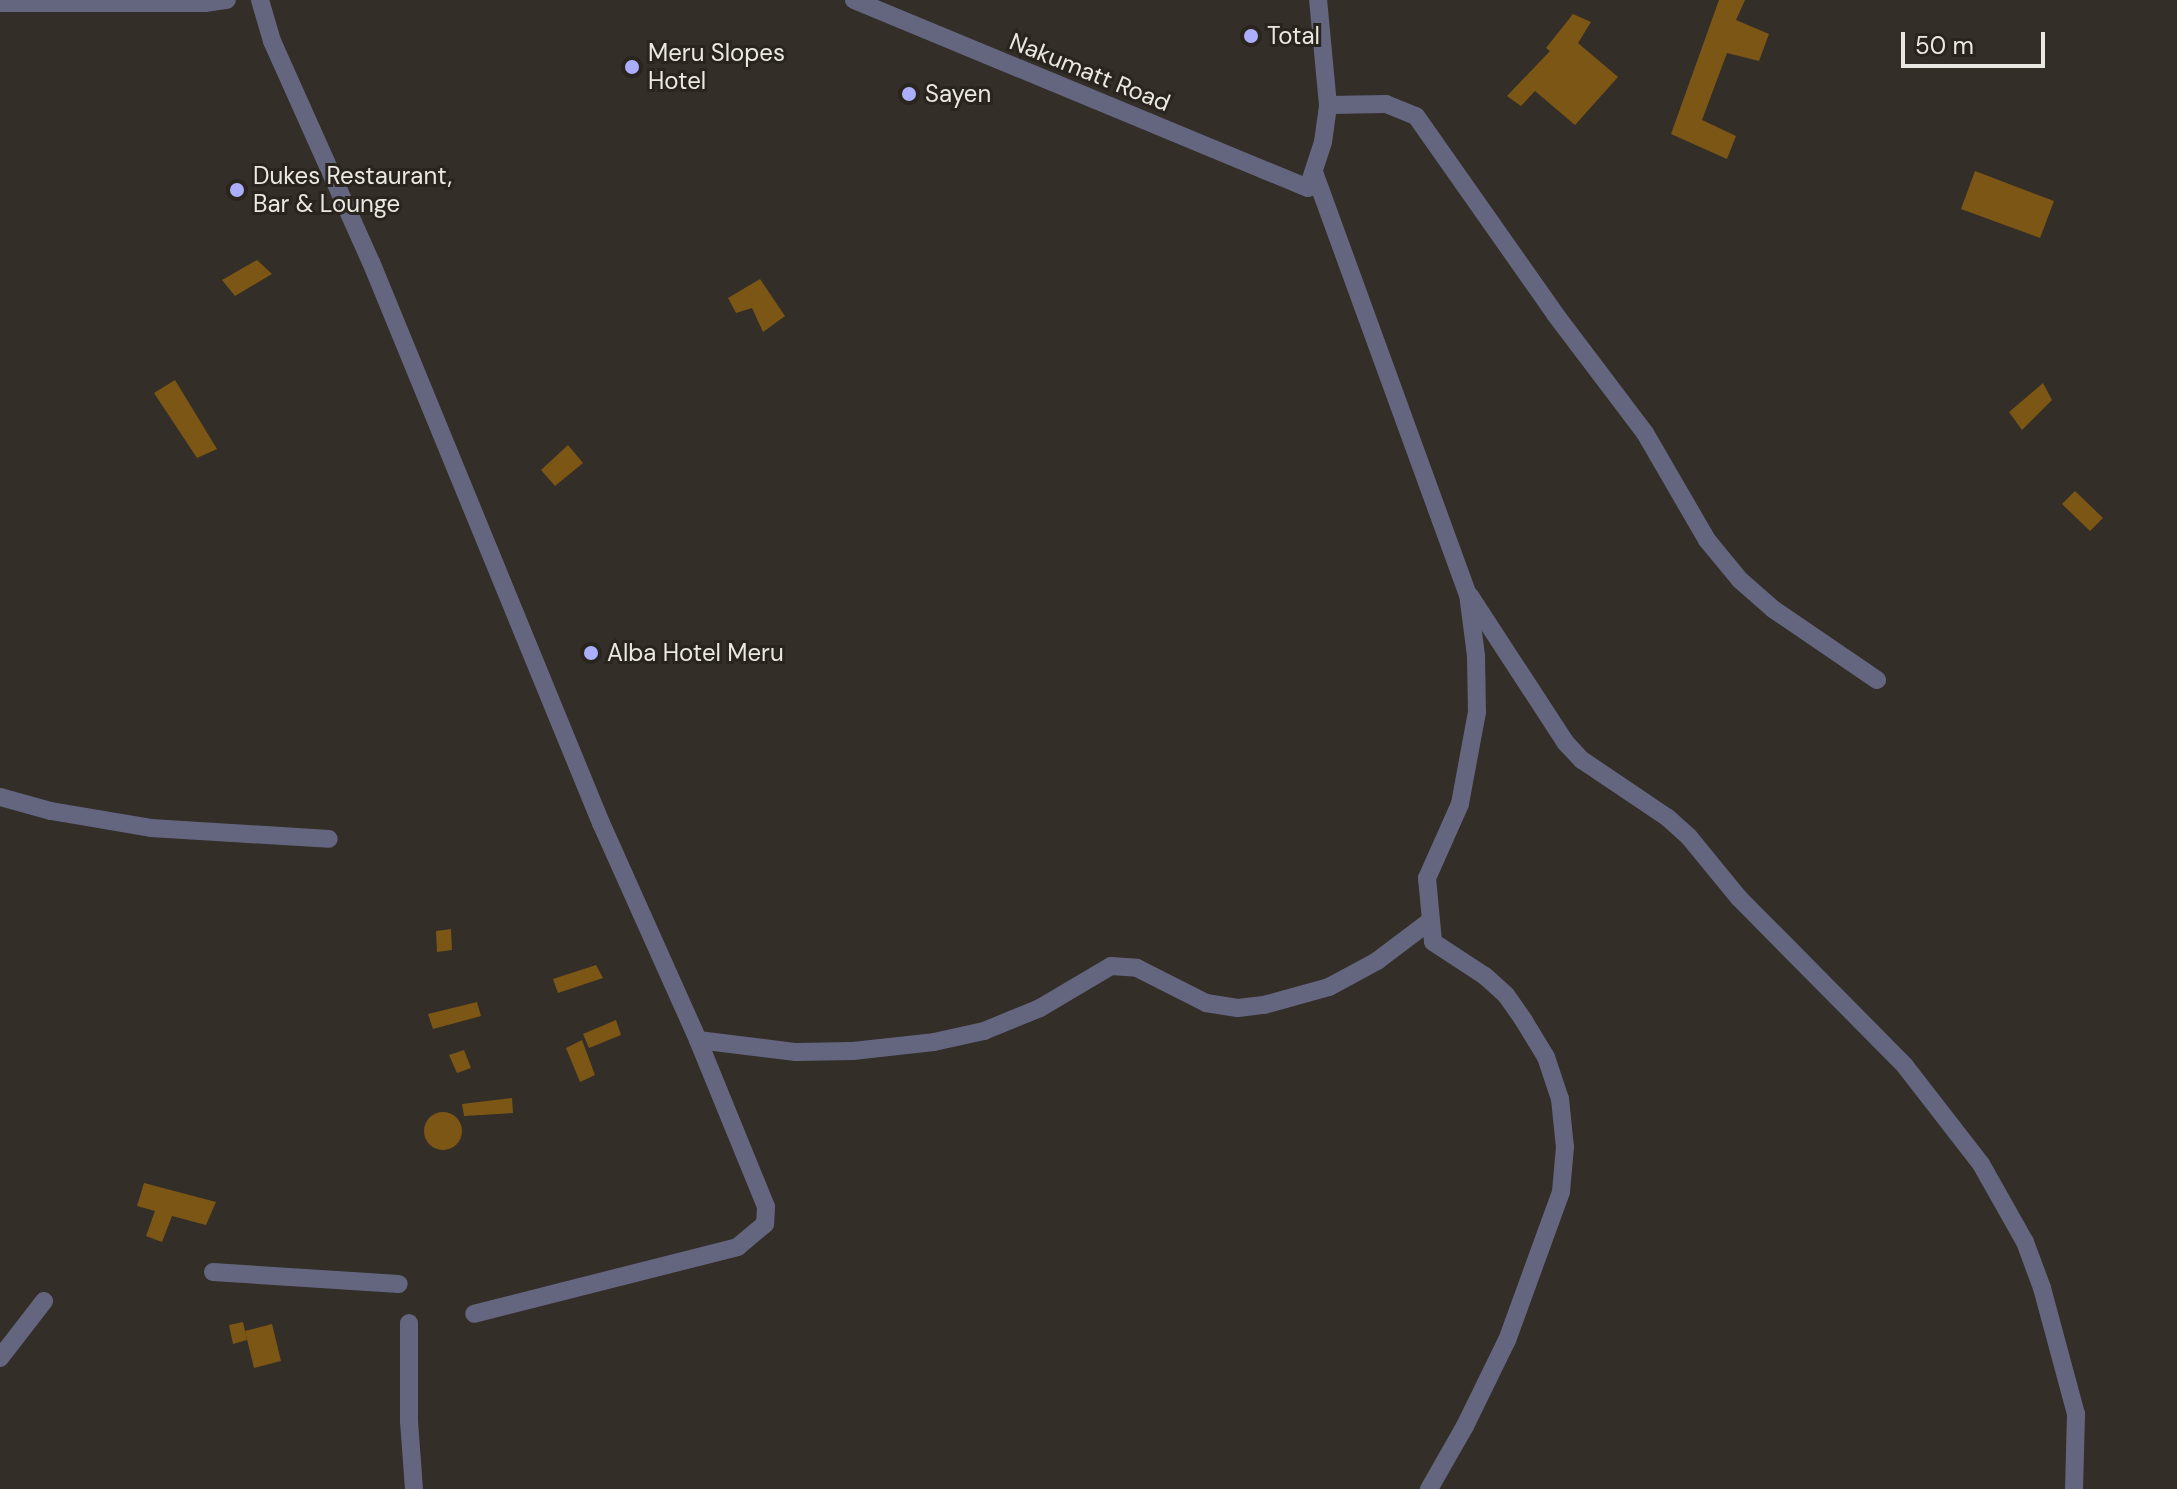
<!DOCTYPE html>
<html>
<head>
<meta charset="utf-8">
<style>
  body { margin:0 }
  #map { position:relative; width:2177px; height:1489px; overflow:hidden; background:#332e28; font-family:"DM Sans",sans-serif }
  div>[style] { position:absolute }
  .building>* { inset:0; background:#7c5615 }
  .round { border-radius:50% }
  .minor>* { height:18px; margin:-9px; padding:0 9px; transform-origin:9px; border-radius:9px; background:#646680 }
  .dots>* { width:22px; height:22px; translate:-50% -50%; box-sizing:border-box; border:4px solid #29251e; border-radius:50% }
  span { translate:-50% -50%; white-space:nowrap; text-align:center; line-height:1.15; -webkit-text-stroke:6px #29251e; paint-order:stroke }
  .poi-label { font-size:24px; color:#ebe7e3 }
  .left { translate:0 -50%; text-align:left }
  .street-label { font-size:24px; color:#ebe7e3 }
  .scale { position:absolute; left:1901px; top:32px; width:144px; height:36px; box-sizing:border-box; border:4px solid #ebe7e3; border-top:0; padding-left:10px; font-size:24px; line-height:28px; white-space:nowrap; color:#ebe7e3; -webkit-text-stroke:6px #29251e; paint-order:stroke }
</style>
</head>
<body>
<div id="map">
  <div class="building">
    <i style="clip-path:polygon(1719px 0,1745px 0,1736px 20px,1769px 34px,1759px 61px,1727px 53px,1702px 120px,1736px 136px,1727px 159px,1671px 134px)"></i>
    <i style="clip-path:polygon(1573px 14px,1591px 22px,1578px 43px,1618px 77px,1575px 125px,1535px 91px,1521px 106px,1507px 96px,1550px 51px,1546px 48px)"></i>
    <i style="clip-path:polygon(1975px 171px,2054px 201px,2040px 238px,1961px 209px)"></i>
    <i style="clip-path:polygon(257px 260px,272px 274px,235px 296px,222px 280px)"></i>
    <i style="clip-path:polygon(760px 279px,785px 316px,763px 332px,752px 308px,736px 313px,728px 298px)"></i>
    <i style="clip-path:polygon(175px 380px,217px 449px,197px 458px,154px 393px)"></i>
    <i style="clip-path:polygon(2043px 383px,2052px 400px,2022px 430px,2009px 412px)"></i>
    <i style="clip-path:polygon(568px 445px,583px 463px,555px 486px,541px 470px)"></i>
    <i style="clip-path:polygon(2075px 491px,2103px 518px,2090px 531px,2062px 504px)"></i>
    <i style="clip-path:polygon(451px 929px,452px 950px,437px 952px,436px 931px)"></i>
    <i style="clip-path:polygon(596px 965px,603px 978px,558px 993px,553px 979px)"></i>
    <i style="clip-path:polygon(477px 1002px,481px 1016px,433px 1029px,428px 1014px)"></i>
    <i style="clip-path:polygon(616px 1020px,621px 1035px,589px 1048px,583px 1034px)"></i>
    <i style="clip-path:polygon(582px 1040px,595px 1075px,580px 1082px,566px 1048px)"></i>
    <i style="clip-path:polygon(464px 1050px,471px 1068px,457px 1073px,449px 1055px)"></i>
    <i style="clip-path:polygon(512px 1098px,513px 1113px,464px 1116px,462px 1104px)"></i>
    <i class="round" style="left:424px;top:1112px;width:38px;height:38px"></i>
    <i style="clip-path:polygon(144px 1183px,216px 1202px,206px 1225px,172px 1216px,162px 1242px,146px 1236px,155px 1211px,137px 1206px)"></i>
    <i style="clip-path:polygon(243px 1322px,247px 1340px,233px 1344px,229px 1325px)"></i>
    <i style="clip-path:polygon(272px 1324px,281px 1361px,254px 1368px,245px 1331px)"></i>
  </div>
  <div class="minor">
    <i style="left:260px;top:0;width:43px;rotate:73.7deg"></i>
    <i style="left:272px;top:41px;width:242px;rotate:65.9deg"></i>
    <i style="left:371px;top:262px;width:606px;rotate:67.71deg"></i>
    <i style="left:601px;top:823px;width:238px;rotate:65.9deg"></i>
    <i style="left:698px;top:1040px;width:180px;rotate:67.8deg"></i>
    <i style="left:766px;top:1207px;width:17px;rotate:93deg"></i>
    <i style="left:765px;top:1224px;width:35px;rotate:140deg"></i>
    <i style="left:738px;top:1247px;width:272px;rotate:165.8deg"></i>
    <i style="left:854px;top:0;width:491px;rotate:22.5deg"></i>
    <i style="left:1308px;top:188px;width:48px;rotate:-71.9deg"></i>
    <i style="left:1323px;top:142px;width:37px;rotate:-82deg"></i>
    <i style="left:1328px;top:105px;width:105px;rotate:-95.4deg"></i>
    <i style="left:0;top:3px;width:205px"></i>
    <i style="left:205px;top:3px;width:22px;rotate:-8deg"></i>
    <i style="left:1328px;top:105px;width:58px;rotate:-1deg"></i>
    <i style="left:1386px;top:104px;width:32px;rotate:22deg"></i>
    <i style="left:1416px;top:116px;width:242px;rotate:54.9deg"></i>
    <i style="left:1555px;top:314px;width:149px;rotate:52.9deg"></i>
    <i style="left:1645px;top:433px;width:124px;rotate:59.9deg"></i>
    <i style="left:1707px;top:540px;width:52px;rotate:50.5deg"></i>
    <i style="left:1740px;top:580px;width:44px;rotate:41.3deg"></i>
    <i style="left:1773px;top:609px;width:126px;rotate:34.3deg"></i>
    <i style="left:1314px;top:172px;width:449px;rotate:70deg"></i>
    <i style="left:1468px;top:594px;width:63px;rotate:82.6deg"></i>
    <i style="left:1476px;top:656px;width:56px;rotate:89deg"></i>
    <i style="left:1477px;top:712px;width:94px;rotate:100.5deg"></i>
    <i style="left:1460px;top:804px;width:81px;rotate:114deg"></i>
    <i style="left:1427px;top:878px;width:64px;rotate:84.6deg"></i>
    <i style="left:1433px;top:942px;width:62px;rotate:33.2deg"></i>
    <i style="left:1485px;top:976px;width:28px;rotate:42deg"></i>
    <i style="left:1506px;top:995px;width:32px;rotate:55deg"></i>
    <i style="left:1524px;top:1021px;width:42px;rotate:58.6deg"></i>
    <i style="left:1546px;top:1057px;width:44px;rotate:71.6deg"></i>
    <i style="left:1560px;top:1099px;width:48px;rotate:84.1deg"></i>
    <i style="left:1565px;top:1147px;width:45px;rotate:95.1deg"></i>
    <i style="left:1561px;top:1192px;width:158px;rotate:110deg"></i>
    <i style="left:1507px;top:1340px;width:96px;rotate:116deg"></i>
    <i style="left:1465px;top:1426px;width:73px;rotate:119.7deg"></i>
    <i style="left:1470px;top:596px;width:174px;rotate:56.9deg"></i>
    <i style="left:1565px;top:742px;width:25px;rotate:47deg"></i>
    <i style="left:1582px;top:760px;width:104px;rotate:34deg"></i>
    <i style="left:1668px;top:818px;width:28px;rotate:42deg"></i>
    <i style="left:1689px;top:837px;width:79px;rotate:50.7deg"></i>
    <i style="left:1739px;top:898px;width:236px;rotate:45.3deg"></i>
    <i style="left:1905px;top:1066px;width:124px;rotate:52.2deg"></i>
    <i style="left:1981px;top:1164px;width:90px;rotate:60.6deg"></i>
    <i style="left:2025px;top:1242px;width:49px;rotate:69.7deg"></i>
    <i style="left:2042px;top:1288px;width:131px;rotate:74.9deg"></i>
    <i style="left:2076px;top:1414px;width:75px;rotate:91.5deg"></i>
    <i style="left:0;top:797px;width:53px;rotate:15.4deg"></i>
    <i style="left:51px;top:811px;width:101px;rotate:9.6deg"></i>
    <i style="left:151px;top:828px;width:178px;rotate:3.5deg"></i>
    <i style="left:698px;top:1040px;width:99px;rotate:7deg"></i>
    <i style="left:796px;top:1052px;width:57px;rotate:-1deg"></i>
    <i style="left:853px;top:1051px;width:81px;rotate:-6.3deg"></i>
    <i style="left:934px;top:1042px;width:51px;rotate:-12.4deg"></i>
    <i style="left:984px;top:1031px;width:61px;rotate:-22.3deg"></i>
    <i style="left:1040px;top:1008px;width:82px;rotate:-30.6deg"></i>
    <i style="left:1111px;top:966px;width:26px;rotate:4deg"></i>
    <i style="left:1137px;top:968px;width:77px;rotate:26.9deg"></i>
    <i style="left:1206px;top:1003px;width:32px;rotate:9deg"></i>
    <i style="left:1238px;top:1008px;width:26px;rotate:-7deg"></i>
    <i style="left:1264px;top:1005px;width:67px;rotate:-15.5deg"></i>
    <i style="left:1329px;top:987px;width:55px;rotate:-28.4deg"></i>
    <i style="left:1377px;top:961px;width:66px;rotate:-37deg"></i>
    <i style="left:213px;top:1272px;width:186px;rotate:3.7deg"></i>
    <i style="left:409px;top:1323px;width:98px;rotate:90deg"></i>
    <i style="left:409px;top:1421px;width:68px;rotate:85.8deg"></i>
    <i style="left:0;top:1358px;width:72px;rotate:-52.3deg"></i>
  </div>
  <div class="dots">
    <i style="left:1251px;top:36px;background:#abaffb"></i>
    <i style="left:632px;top:67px;background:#abaffb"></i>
    <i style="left:909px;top:94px;background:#abaffb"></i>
    <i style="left:237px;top:190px;background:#abaffb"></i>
    <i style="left:591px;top:653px;background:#abaffb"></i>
  </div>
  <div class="poi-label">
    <span class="left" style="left:1267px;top:36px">Total</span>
    <span class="left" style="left:648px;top:67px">Meru Slopes<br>Hotel</span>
    <span class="left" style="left:925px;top:94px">Sayen</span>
    <span class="left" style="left:253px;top:190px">Dukes Restaurant,<br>Bar &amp; Lounge</span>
    <span class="left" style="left:607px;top:653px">Alba Hotel Meru</span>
  </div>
  <div class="street-label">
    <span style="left:1090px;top:72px;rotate:22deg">Nakumatt Road</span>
  </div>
  <div class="scale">50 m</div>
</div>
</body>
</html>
